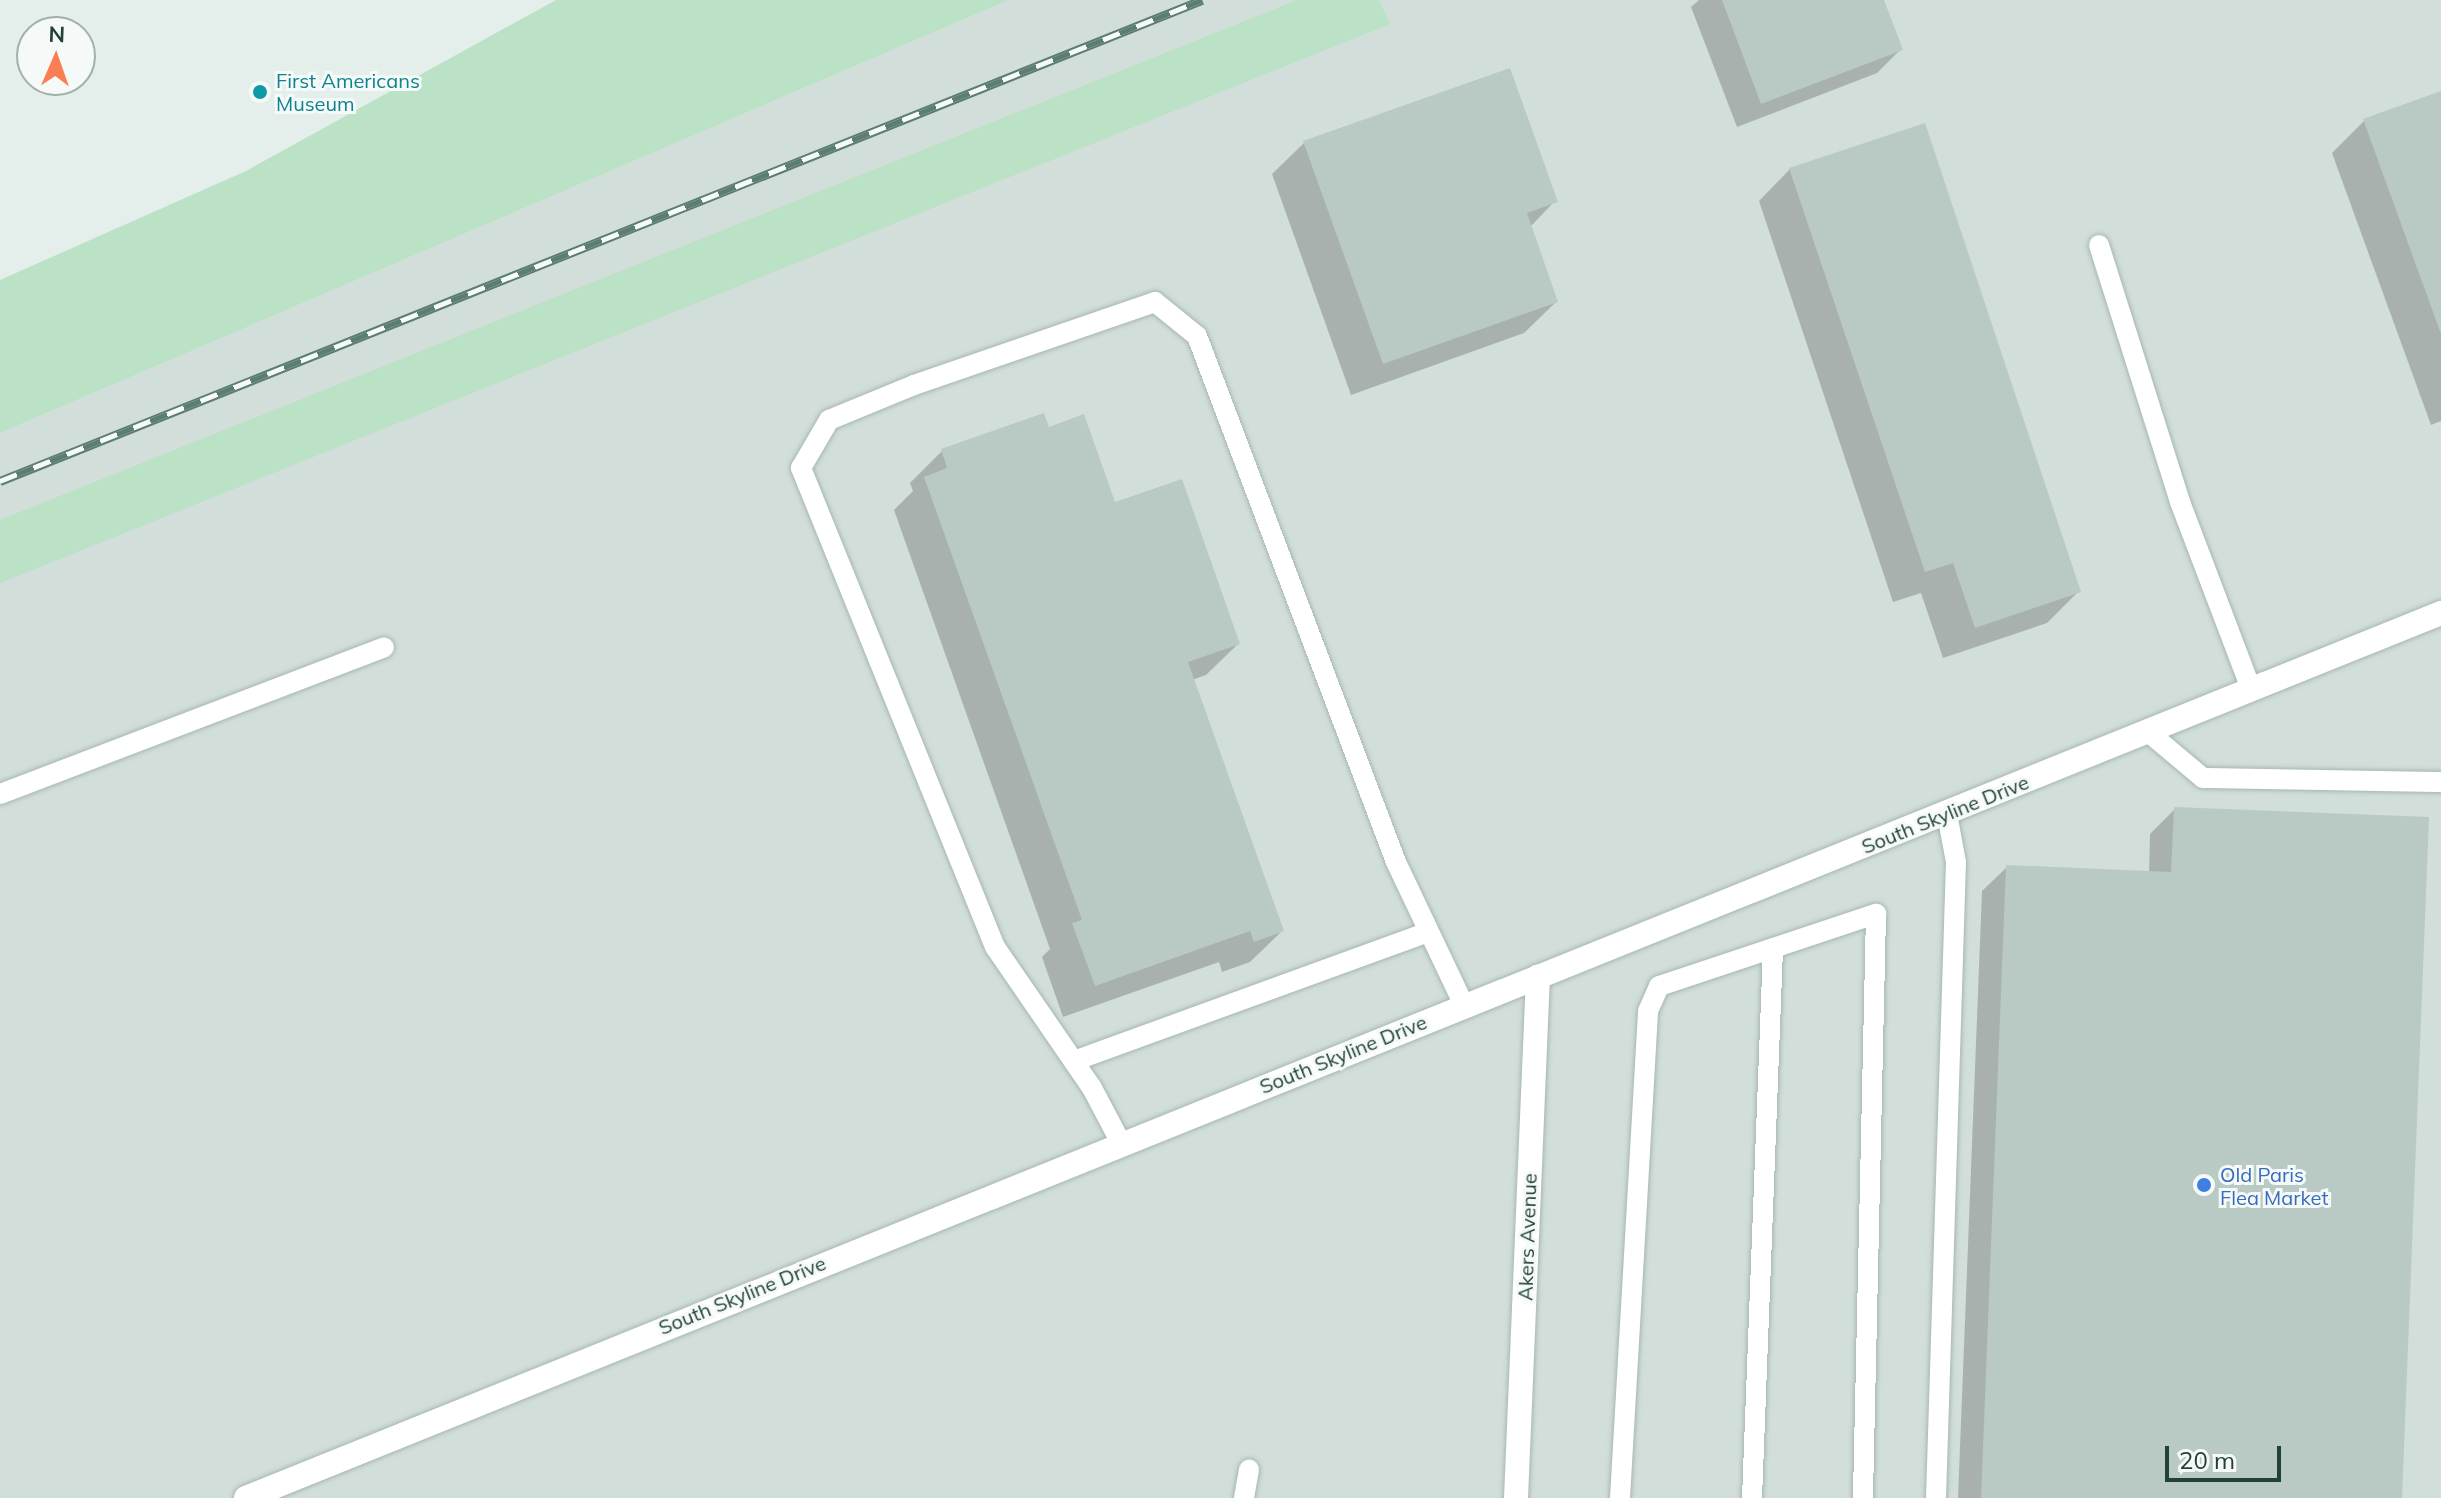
<!DOCTYPE html>
<html>
<head>
<meta charset="utf-8">
<style>
  body { margin:0 }
  #map { position:relative; width:2441px; height:1498px; overflow:hidden; background:#e4eeea; font-family:Mulish,sans-serif }
  div>[style] { position:absolute }
  .built>* { inset:0; background:#d2ded9 }
  .green>* { inset:0; background:#bbe1c6 }
  .shadow>* { inset:0; background:#0003 }
  .building>* { inset:0; background:#b9c9c3 }
  .roads { filter:drop-shadow(0 0 2px #a6b7b1) drop-shadow(0 0 2px #a6b7b1) }
  .service>* { height:20px; margin:-10px; padding:0 10px; transform-origin:10px; border-radius:10px; background:#fff }
  .minor>* { height:24px; margin:-12px; padding:0 12px; transform-origin:12px; border-radius:12px; background:#fff }
  .rail>* { height:9px; margin-top:-4.5px; transform-origin:0; background:repeating-linear-gradient(90deg,#f5faf8 0 18px,#5c7d74 0 36px); box-sizing:border-box; border-block:2px solid #5c7d74 }
  .dots>* { width:22px; height:22px; translate:-50% -50%; box-sizing:border-box; border:4px solid #f5faf8; border-radius:50% }
  span { translate:-50% -50%; white-space:nowrap; text-align:center; line-height:1.15; -webkit-text-stroke:6px #f5faf8; paint-order:stroke }
  .culture-label { font-size:20px; color:#0d838f }
  .left { translate:0 -50%; text-align:left }
  .street-label { font-size:20px; color:#224239 }
  .shop-label { font-size:20px; color:#366cbe }
  .north { position:absolute; left:16px; top:16px; width:80px; height:80px; box-sizing:border-box; background:#f5faf8; border:2px solid #a1b0ac; border-radius:50%; rotate:2deg; font-size:22px; font-weight:700; line-height:32px; text-align:center; color:#224239 }
  .north::after { content:''; display:block; margin:auto; width:28px; height:36px; background:#fb7f55; clip-path:polygon(50% 0,100% 100%,50% 72%,0 100%) }
  .scale { position:absolute; left:2165px; top:1446px; width:116px; height:36px; box-sizing:border-box; border:4px solid #224239; border-top:0; padding-left:10px; font-size:24px; line-height:28px; white-space:nowrap; color:#224239; -webkit-text-stroke:6px #f5faf8; paint-order:stroke }
</style>
</head>
<body>
<div id="map">
  <div class="built">
    <i style="clip-path:polygon(1009px 0,2441px 0,2441px 1498px,0 1498px,0 433px)"></i>
  </div>
  <div class="green">
    <i style="clip-path:polygon(556px 0,1009px 0,0 433px,0 280px,246px 171px)"></i>
    <i style="clip-path:polygon(1297px 0,1379px 0,1390px 24px,0 583px,0 520px)"></i>
  </div>
  <div class="shadow">
    <i style="clip-path:polygon(1699px 0,1882px 0,1901px 49px,1877px 73px,1737px 127px,1691px 7px)"></i>
    <i style="clip-path:polygon(2441px 94px,2441px 421px,2431px 425px,2332px 153px,2364px 121px)"></i>
    <i style="clip-path:polygon(1304px 143px,1555px 201px,1530px 227px,1556px 302px,1524px 333px,1351px 395px,1272px 174px)"></i>
    <i style="clip-path:polygon(1790px 169px,2079px 591px,2047px 623px,1943px 658px,1921px 593px,1893px 602px,1759px 201px)"></i>
    <i style="clip-path:polygon(1047px 429px,1238px 644px,1206px 675px,1192px 680px,1282px 931px,1250px 962px,1222px 972px,1219px 962px,1063px 1017px,1042px 957px,1050px 949px,894px 510px,913px 491px,910px 483px,942px 451px)"></i>
    <i style="clip-path:polygon(2175px 809px,2400px 1498px,1958px 1498px,1982px 891px,2007px 867px,2149px 873px,2150px 834px)"></i>
  </div>
  <div class="building">
    <i style="clip-path:polygon(1722px 0,1884px 0,1903px 50px,1761px 104px)"></i>
    <i style="clip-path:polygon(1510px 68px,1558px 202px,1527px 213px,1558px 302px,1383px 364px,1303px 141px)"></i>
    <i style="clip-path:polygon(2441px 91px,2441px 334px,2363px 119px)"></i>
    <i style="clip-path:polygon(1925px 123px,2081px 592px,1975px 628px,1953px 563px,1925px 572px,1789px 168px)"></i>
    <i style="clip-path:polygon(1044px 413px,1049px 427px,1084px 414px,1115px 502px,1182px 479px,1240px 644px,1188px 662px,1284px 931px,1254px 942px,1250px 931px,1095px 986px,1072px 923px,1082px 920px,924px 477px,947px 468px,941px 449px)"></i>
    <i style="clip-path:polygon(2174px 807px,2429px 817px,2402px 1498px,1981px 1498px,2006px 865px,2171px 872px)"></i>
  </div>
  <div class="roads">
    <div class="service">
      <i style="left:2099px;top:245px;width:269px;rotate:72.5deg"></i>
      <i style="left:2180px;top:502px;width:200px;rotate:69.2deg"></i>
      <i style="left:2147px;top:731px;width:73px;rotate:40deg"></i>
      <i style="left:2203px;top:778px;width:238px;rotate:1deg"></i>
      <i style="left:0;top:794px;width:411px;rotate:-20.9deg"></i>
      <i style="left:1074px;top:1061px;width:377px;rotate:-20deg"></i>
      <i style="left:1121px;top:1143px;width:62px;rotate:-117.8deg"></i>
      <i style="left:1092px;top:1088px;width:171px;rotate:-124.5deg"></i>
      <i style="left:995px;top:947px;width:517px;rotate:-112.05deg"></i>
      <i style="left:801px;top:468px;width:56px;rotate:-59.7deg"></i>
      <i style="left:829px;top:420px;width:92px;rotate:-22.4deg"></i>
      <i style="left:914px;top:385px;width:255px;rotate:-19deg"></i>
      <i style="left:1155px;top:302px;width:54px;rotate:39deg"></i>
      <i style="left:1197px;top:336px;width:562px;rotate:69.28deg"></i>
      <i style="left:1396px;top:862px;width:158px;rotate:64.6deg"></i>
      <i style="left:1244px;top:1498px;width:29px;rotate:-80deg"></i>
      <i style="left:1620px;top:1498px;width:488px;rotate:-86.7deg"></i>
      <i style="left:1648px;top:1011px;width:27px;rotate:-66deg"></i>
      <i style="left:1659px;top:986px;width:229px;rotate:-18.4deg"></i>
      <i style="left:1876px;top:914px;width:584px;rotate:91.28deg"></i>
      <i style="left:1752px;top:1498px;width:550px;rotate:-87.81deg"></i>
      <i style="left:1936px;top:1498px;width:636px;rotate:-88.2deg"></i>
      <i style="left:1956px;top:862px;width:49px;rotate:-100.6deg"></i>
    </div>
    <div class="minor">
      <i style="left:246px;top:1498px;width:2367px;rotate:-21.96deg"></i>
      <i style="left:1516px;top:1498px;width:522px;rotate:-87.59deg"></i>
    </div>
  </div>
  <div class="rail">
    <i style="left:0;top:481px;width:1295px;rotate:-21.81deg"></i>
  </div>
  <div class="dots">
    <i style="left:260px;top:92px;background:#0f9aa8"></i>
    <i style="left:2204px;top:1185px;background:#3f7fe0"></i>
  </div>
  <div class="culture-label">
    <span class="left" style="left:276px;top:92px">First Americans<br>Museum</span>
  </div>
  <div class="street-label">
    <span style="left:1945px;top:814px;rotate:-22deg">South Skyline Drive</span>
    <span style="left:1343px;top:1054px;rotate:-22deg">South Skyline Drive</span>
    <span style="left:1527px;top:1237px;rotate:-88deg">Akers Avenue</span>
    <span style="left:742px;top:1295px;rotate:-22deg">South Skyline Drive</span>
  </div>
  <div class="shop-label">
    <span class="left" style="left:2220px;top:1186px">Old Paris<br>Flea Market</span>
  </div>
  <div class="north">N</div>
  <div class="scale">20 m</div>
</div>
</body>
</html>
